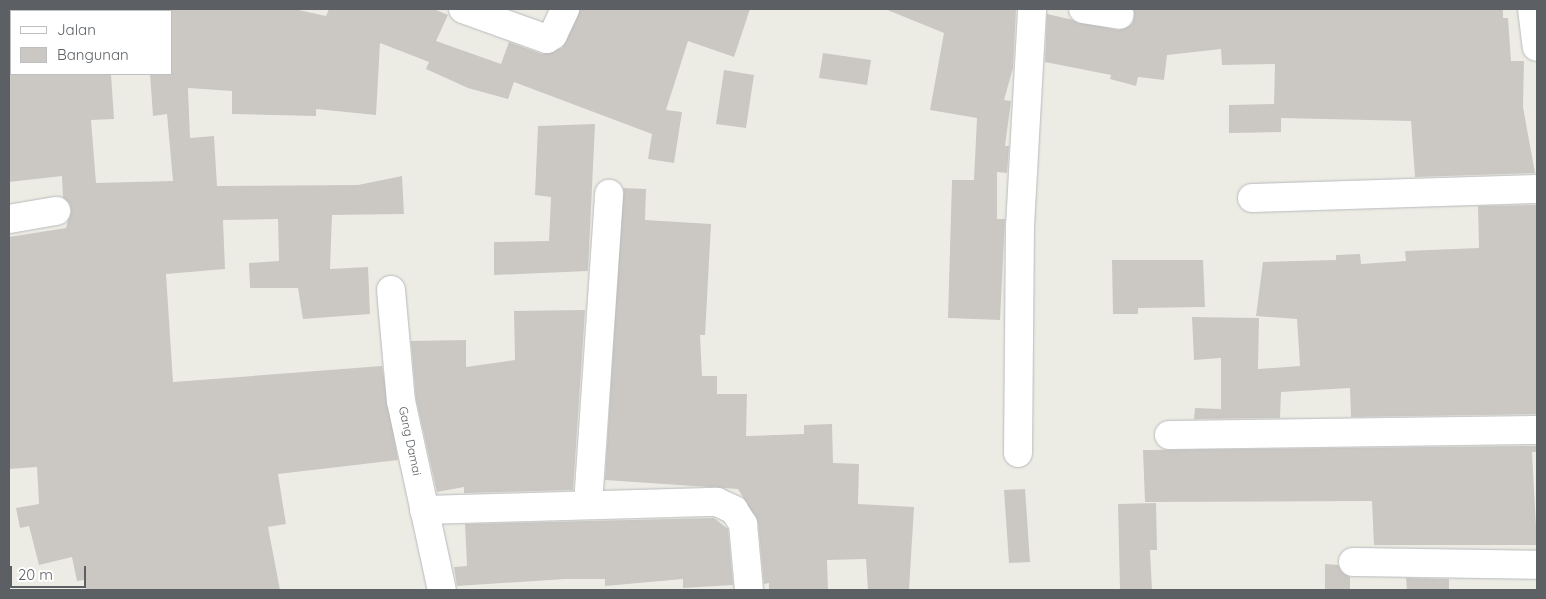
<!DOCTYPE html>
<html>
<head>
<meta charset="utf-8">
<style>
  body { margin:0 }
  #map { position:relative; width:1546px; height:599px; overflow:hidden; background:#edece4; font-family:Quicksand,sans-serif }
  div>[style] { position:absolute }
  .building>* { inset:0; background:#cbc8c4 }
  .roads { filter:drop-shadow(0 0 1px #b7babd) drop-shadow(0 0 1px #b7babd) }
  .minor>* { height:28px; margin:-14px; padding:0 14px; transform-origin:14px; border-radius:14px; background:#fff }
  span { translate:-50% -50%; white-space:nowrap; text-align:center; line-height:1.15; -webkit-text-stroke:4.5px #fff; paint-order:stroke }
  .street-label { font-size:12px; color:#5c6064 }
  .frame { position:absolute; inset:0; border:10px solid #5c6064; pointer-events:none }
  .legend { position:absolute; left:10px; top:10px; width:162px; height:65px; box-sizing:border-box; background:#fff; border:1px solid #bebfc1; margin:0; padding:6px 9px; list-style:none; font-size:15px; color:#5c6064 }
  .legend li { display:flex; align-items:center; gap:10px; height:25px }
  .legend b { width:25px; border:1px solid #bebfc1 }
  .scale { position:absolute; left:10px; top:566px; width:76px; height:22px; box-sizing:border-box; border:2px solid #5c6064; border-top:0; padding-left:6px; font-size:15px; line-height:18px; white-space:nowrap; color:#5c6064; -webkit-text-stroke:4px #fff; paint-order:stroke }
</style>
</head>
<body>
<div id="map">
  <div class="building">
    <i style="clip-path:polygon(171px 9px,294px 9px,326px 16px,329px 9px,434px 9px,448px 15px,436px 41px,501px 64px,509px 42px,542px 54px,562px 48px,580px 9px,750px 9px,734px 57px,688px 41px,666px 110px,682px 112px,674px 163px,648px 159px,652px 134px,514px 82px,508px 99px,468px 88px,426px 69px,429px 62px,380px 43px,376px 115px,316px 109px,316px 116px,232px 114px,232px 91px,188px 88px,190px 138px,214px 136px,217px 186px,358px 185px,402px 176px,404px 214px,332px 215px,330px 269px,368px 267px,370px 314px,303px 319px,298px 288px,250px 288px,249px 263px,279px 261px,278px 219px,223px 220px,225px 269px,166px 274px,173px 382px,382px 366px,398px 460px,278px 474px,286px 524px,268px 527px,280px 590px,86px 590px,84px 580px,77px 581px,72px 557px,39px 565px,29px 526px,20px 528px,16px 508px,39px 504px,37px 467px,9px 469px,9px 237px,66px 228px,71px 209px,63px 198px,62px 176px,9px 182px,9px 74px,111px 74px,114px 119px,91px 120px,96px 183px,173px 181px,167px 114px,153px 116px,150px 74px,171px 74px)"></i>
    <i style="clip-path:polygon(885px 9px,1016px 9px,1013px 68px,1004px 100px,1011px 101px,1005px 146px,1009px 146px,1007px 173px,997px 172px,997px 219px,1005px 219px,1000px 320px,948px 318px,952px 180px,974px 180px,977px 118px,930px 110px,944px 33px)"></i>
    <i style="clip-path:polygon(1134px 9px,1503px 9px,1503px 18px,1508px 18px,1511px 61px,1524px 61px,1523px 107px,1535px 173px,1415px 177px,1411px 121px,1281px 118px,1281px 132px,1229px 133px,1229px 105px,1274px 104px,1275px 64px,1222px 65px,1221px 49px,1167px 55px,1164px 80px,1138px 77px,1136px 86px,1110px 79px,1111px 75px,1045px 62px,1047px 14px,1118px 30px,1132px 24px)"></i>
    <i style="clip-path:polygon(823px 53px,871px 60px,867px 85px,819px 78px)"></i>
    <i style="clip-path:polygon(724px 70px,754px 75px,746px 128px,716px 124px)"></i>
    <i style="clip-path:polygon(595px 124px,588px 271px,494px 275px,494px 242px,549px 241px,551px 197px,535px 195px,538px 126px)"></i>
    <i style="clip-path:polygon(623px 188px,646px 189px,645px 220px,711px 224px,705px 335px,700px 335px,702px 376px,717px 376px,717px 394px,747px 394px,746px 436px,804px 434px,804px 425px,832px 424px,833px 463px,859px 464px,858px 504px,914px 507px,909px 590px,868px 590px,866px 559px,827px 560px,828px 590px,769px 590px,769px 583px,764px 584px,758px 522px,738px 489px,605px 480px)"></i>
    <i style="clip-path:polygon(1537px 205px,1537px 414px,1351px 417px,1350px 388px,1281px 392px,1280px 418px,1194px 419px,1195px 408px,1221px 409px,1221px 358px,1194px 360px,1192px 317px,1259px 318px,1258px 369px,1300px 366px,1297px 319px,1256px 316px,1263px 262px,1336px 260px,1336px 255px,1360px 254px,1361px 264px,1406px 261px,1405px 251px,1479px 248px,1478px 206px)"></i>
    <i style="clip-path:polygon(1112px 260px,1203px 260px,1205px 307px,1138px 308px,1138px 314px,1113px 314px)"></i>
    <i style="clip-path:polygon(585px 310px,573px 490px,464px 493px,464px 487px,437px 492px,416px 399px,411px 341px,466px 340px,466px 367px,515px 360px,514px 311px)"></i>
    <i style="clip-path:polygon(1537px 446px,1537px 452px,1532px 452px,1537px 545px,1374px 545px,1372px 501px,1145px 502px,1143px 450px)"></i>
    <i style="clip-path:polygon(1025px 489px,1030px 562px,1009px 563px,1004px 490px)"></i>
    <i style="clip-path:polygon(1156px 503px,1157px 550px,1150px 550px,1152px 590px,1120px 590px,1118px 504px)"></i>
    <i style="clip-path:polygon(714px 518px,728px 529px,733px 585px,683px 588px,683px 579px,605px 586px,605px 579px,566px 579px,457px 586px,454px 567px,467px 566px,465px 524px)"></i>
    <i style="clip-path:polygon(1325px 564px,1338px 565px,1350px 577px,1350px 590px,1325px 590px)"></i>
    <i style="clip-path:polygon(1406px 578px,1449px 579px,1449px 590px,1407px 590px)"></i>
  </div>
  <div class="roads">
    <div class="minor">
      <i style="left:463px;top:9px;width:89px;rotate:19.7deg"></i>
      <i style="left:547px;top:39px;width:7px;rotate:-34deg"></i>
      <i style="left:553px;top:35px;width:29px;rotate:-65deg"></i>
      <i style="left:1083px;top:9px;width:37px;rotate:9deg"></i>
      <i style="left:1532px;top:9px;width:38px;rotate:83deg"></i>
      <i style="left:1252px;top:198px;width:285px;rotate:-1.8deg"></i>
      <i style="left:9px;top:219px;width:48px;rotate:-9.7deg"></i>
      <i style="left:391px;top:290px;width:111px;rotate:84.9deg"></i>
      <i style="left:401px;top:401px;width:193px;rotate:77.8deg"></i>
      <i style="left:1169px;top:435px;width:368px;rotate:-0.8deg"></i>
      <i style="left:1018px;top:453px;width:227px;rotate:-89.5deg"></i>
      <i style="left:1020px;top:226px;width:217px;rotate:-86.8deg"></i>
      <i style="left:588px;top:504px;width:311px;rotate:-86.1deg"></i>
      <i style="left:424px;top:510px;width:293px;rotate:-1.6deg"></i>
      <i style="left:717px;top:502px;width:19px;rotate:25deg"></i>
      <i style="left:734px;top:510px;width:17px;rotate:57deg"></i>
      <i style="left:743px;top:524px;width:66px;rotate:84.8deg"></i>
      <i style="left:1353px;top:562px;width:184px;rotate:0.9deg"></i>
    </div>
  </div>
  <div class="street-label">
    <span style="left:410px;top:441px;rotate:78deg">Gang Damai</span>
  </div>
  <div class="frame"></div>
  <ul class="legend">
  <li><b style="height:6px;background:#fff"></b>Jalan</li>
  <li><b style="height:14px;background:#cbc8c4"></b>Bangunan</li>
  </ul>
  <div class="scale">20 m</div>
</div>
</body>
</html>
